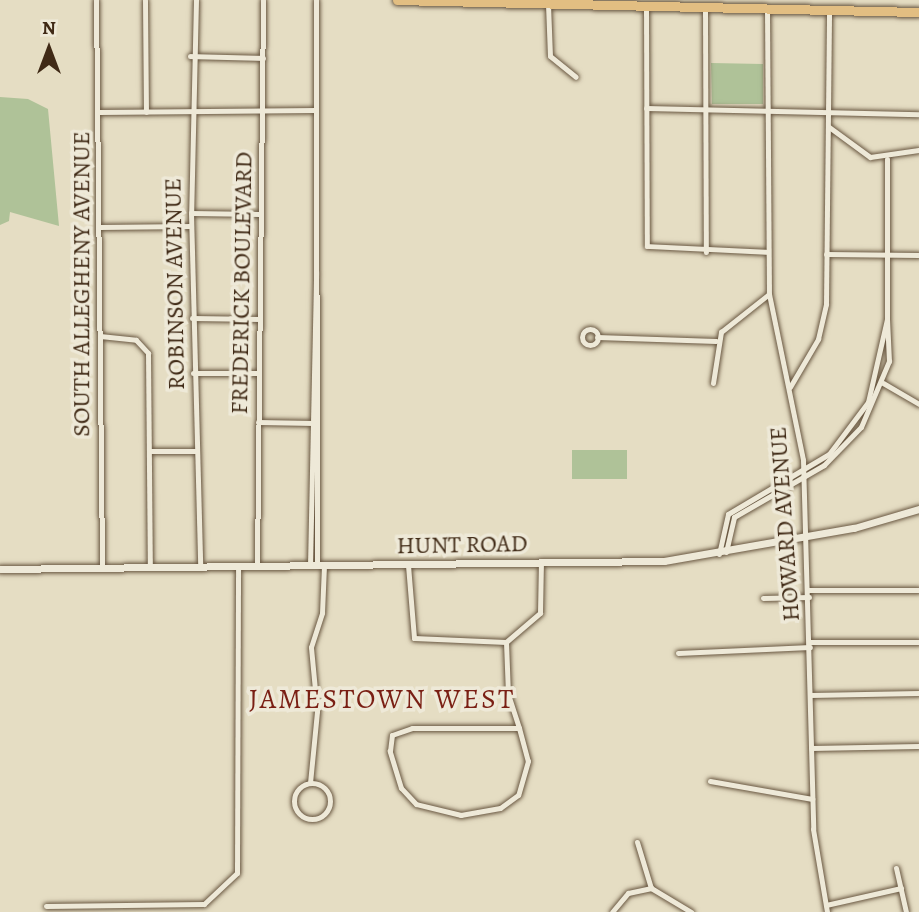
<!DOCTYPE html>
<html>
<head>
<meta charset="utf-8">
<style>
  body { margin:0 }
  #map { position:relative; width:919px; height:912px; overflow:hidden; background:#e5ddc3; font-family:Alegreya,serif }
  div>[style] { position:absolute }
  .green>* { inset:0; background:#afc298 }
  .roads { filter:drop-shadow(0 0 2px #695741) drop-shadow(0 0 2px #695741) }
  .minor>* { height:5px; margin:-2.5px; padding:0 2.5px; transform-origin:2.5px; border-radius:2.5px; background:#eee9d8 }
  .minor>.ring { margin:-2.5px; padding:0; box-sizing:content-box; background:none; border:5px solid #eee9d8; border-radius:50% }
  .tertiary>* { height:7px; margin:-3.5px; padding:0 3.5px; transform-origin:3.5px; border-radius:3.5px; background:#eee9d8 }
  .primary>* { height:9px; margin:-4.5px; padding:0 4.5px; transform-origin:4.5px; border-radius:4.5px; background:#e2be82 }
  span { translate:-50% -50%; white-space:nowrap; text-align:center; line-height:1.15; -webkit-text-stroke:7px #eee9d8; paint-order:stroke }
  .street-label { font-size:24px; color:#402a16 }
  .quarter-label { font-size:28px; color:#7a1f14; letter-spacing:2px }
  .north { position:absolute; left:14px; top:14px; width:70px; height:70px; -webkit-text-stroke:5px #eee9d8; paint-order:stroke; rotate:0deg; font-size:19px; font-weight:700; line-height:28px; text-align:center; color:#402a16 }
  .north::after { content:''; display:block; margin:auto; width:24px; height:32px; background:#402a16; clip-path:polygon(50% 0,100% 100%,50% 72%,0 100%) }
</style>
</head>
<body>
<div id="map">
  <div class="green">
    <i style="clip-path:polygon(711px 63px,763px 64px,763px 104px,712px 104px)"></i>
    <i style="clip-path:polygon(0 97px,28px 99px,48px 109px,59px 226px,10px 212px,9px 221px,0 225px)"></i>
    <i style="clip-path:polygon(572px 450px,627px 450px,627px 479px,572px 479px)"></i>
  </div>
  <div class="roads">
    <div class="minor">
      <i style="left:96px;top:0;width:568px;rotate:89.39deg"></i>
      <i style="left:145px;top:0;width:112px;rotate:89.5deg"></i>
      <i style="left:196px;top:0;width:213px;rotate:91.3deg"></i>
      <i style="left:191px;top:213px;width:354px;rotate:88.5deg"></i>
      <i style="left:316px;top:0;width:566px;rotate:89.9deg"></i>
      <i style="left:548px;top:4px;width:52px;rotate:87.8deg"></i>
      <i style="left:550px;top:56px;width:33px;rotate:39deg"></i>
      <i style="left:646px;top:6px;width:240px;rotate:89.8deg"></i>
      <i style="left:647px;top:246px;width:121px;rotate:2.8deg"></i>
      <i style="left:705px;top:7px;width:245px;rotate:89.8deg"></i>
      <i style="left:767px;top:9px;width:285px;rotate:89.6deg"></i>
      <i style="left:769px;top:294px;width:169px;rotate:78.4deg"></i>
      <i style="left:803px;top:460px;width:369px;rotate:88.4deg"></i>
      <i style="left:813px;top:829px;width:84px;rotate:80.4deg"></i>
      <i style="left:190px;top:56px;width:73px;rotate:1.6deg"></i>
      <i style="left:646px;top:108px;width:273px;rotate:1.3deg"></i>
      <i style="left:99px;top:112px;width:217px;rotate:-0.5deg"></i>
      <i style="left:829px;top:127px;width:51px;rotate:36.2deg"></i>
      <i style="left:870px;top:157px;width:49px;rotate:-8.1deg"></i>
      <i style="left:191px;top:213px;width:69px;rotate:0.8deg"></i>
      <i style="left:99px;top:227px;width:92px;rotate:-0.6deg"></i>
      <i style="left:826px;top:254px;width:93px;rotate:0.6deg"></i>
      <i style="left:192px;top:318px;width:68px;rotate:0.8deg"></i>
      <i class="ring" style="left:582px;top:329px;width:11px;height:11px"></i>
      <i style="left:100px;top:336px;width:36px;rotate:6deg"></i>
      <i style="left:136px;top:340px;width:18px;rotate:47deg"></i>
      <i style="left:148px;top:353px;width:214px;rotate:89.5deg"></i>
      <i style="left:597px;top:337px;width:119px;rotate:1.9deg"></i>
      <i style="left:193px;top:373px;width:66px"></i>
      <i style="left:713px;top:383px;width:52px;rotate:-81.1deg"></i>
      <i style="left:721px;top:332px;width:61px;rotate:-38.4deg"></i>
      <i style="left:883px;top:383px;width:42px;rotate:30.3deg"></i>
      <i style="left:790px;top:387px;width:56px;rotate:-59.7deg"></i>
      <i style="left:818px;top:339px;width:36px;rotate:-77deg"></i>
      <i style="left:826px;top:304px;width:293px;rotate:-89.4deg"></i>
      <i style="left:258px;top:422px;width:56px;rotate:1deg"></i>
      <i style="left:150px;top:451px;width:45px"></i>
      <i style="left:726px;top:552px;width:36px;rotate:-77deg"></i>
      <i style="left:734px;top:517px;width:104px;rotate:-30deg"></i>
      <i style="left:824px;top:465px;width:53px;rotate:-45.8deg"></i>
      <i style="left:861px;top:427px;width:72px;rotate:-67deg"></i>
      <i style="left:889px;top:361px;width:42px;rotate:-92.7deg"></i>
      <i style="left:719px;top:554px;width:41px;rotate:-77.3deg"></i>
      <i style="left:728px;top:514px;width:117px;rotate:-30.7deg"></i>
      <i style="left:829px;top:454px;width:65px;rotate:-53.1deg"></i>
      <i style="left:868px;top:402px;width:85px;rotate:-77.1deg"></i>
      <i style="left:887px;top:319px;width:160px;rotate:-90deg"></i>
      <i style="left:408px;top:565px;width:73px;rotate:85.3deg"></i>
      <i style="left:414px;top:638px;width:92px;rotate:2.5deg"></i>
      <i style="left:506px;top:642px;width:45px;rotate:-40.5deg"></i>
      <i style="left:540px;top:613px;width:50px;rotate:-88.9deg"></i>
      <i style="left:310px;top:566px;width:293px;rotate:-88.8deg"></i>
      <i style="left:257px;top:567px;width:567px;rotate:-89.39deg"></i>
      <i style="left:809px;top:590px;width:110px"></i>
      <i style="left:763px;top:598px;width:46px;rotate:-1.2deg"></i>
      <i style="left:506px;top:642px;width:52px;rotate:87.8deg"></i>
      <i style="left:508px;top:694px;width:36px;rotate:72deg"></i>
      <i style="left:810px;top:642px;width:109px"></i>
      <i style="left:678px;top:653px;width:132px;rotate:-2.6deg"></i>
      <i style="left:810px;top:695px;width:109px;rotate:-1.1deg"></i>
      <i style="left:412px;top:728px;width:107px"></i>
      <i style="left:519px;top:728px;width:34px;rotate:75deg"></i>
      <i style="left:528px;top:761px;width:35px;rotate:106deg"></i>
      <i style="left:518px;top:795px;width:22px;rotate:144deg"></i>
      <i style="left:500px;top:808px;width:40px;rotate:170deg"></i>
      <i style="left:461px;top:815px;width:46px;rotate:-166.3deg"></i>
      <i style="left:416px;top:804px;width:22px;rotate:-133deg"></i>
      <i style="left:401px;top:788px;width:39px;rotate:-107deg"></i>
      <i style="left:390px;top:751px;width:16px;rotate:-83deg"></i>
      <i style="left:392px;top:735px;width:21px;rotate:-19deg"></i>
      <i style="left:811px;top:748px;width:108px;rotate:-1.1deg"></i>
      <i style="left:710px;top:781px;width:104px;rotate:10deg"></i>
      <i class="ring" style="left:294px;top:783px;width:31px;height:31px"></i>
      <i style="left:310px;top:783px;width:72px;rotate:-84.4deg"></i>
      <i style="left:317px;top:711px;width:64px;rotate:-95.4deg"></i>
      <i style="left:311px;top:647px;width:36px;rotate:-72deg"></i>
      <i style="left:322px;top:613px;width:47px;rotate:-87.6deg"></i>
      <i style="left:637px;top:842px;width:48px;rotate:73.1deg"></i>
      <i style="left:896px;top:868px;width:45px;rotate:77.2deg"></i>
      <i style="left:826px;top:905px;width:77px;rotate:-12.8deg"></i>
      <i style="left:46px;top:906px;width:158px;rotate:-0.7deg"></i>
      <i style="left:204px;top:904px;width:45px;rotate:-43.2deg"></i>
      <i style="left:237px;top:873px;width:306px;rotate:-89.8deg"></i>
      <i style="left:612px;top:912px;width:25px;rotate:-50deg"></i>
      <i style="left:628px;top:893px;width:24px;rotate:-12deg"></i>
      <i style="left:651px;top:888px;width:47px;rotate:31deg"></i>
    </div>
    <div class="tertiary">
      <i style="left:0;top:569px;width:664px;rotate:-0.69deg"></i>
      <i style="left:664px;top:561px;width:193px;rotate:-9.9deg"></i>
      <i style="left:854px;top:528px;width:68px;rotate:-16.3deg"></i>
    </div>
    <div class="primary">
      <i style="left:397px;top:0;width:522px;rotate:1.32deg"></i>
    </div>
  </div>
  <div class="street-label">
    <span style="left:242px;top:283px;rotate:-89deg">FREDERICK BOULEVARD</span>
    <span style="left:82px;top:284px;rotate:-90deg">SOUTH ALLEGHENY AVENUE</span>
    <span style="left:175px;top:284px;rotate:-91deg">ROBINSON AVENUE</span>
    <span style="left:785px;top:524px;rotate:-94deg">HOWARD AVENUE</span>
    <span style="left:462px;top:545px;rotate:-1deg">HUNT ROAD</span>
  </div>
  <div class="quarter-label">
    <span style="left:382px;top:699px">JAMESTOWN WEST</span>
  </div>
  <div class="north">N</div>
</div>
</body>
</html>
